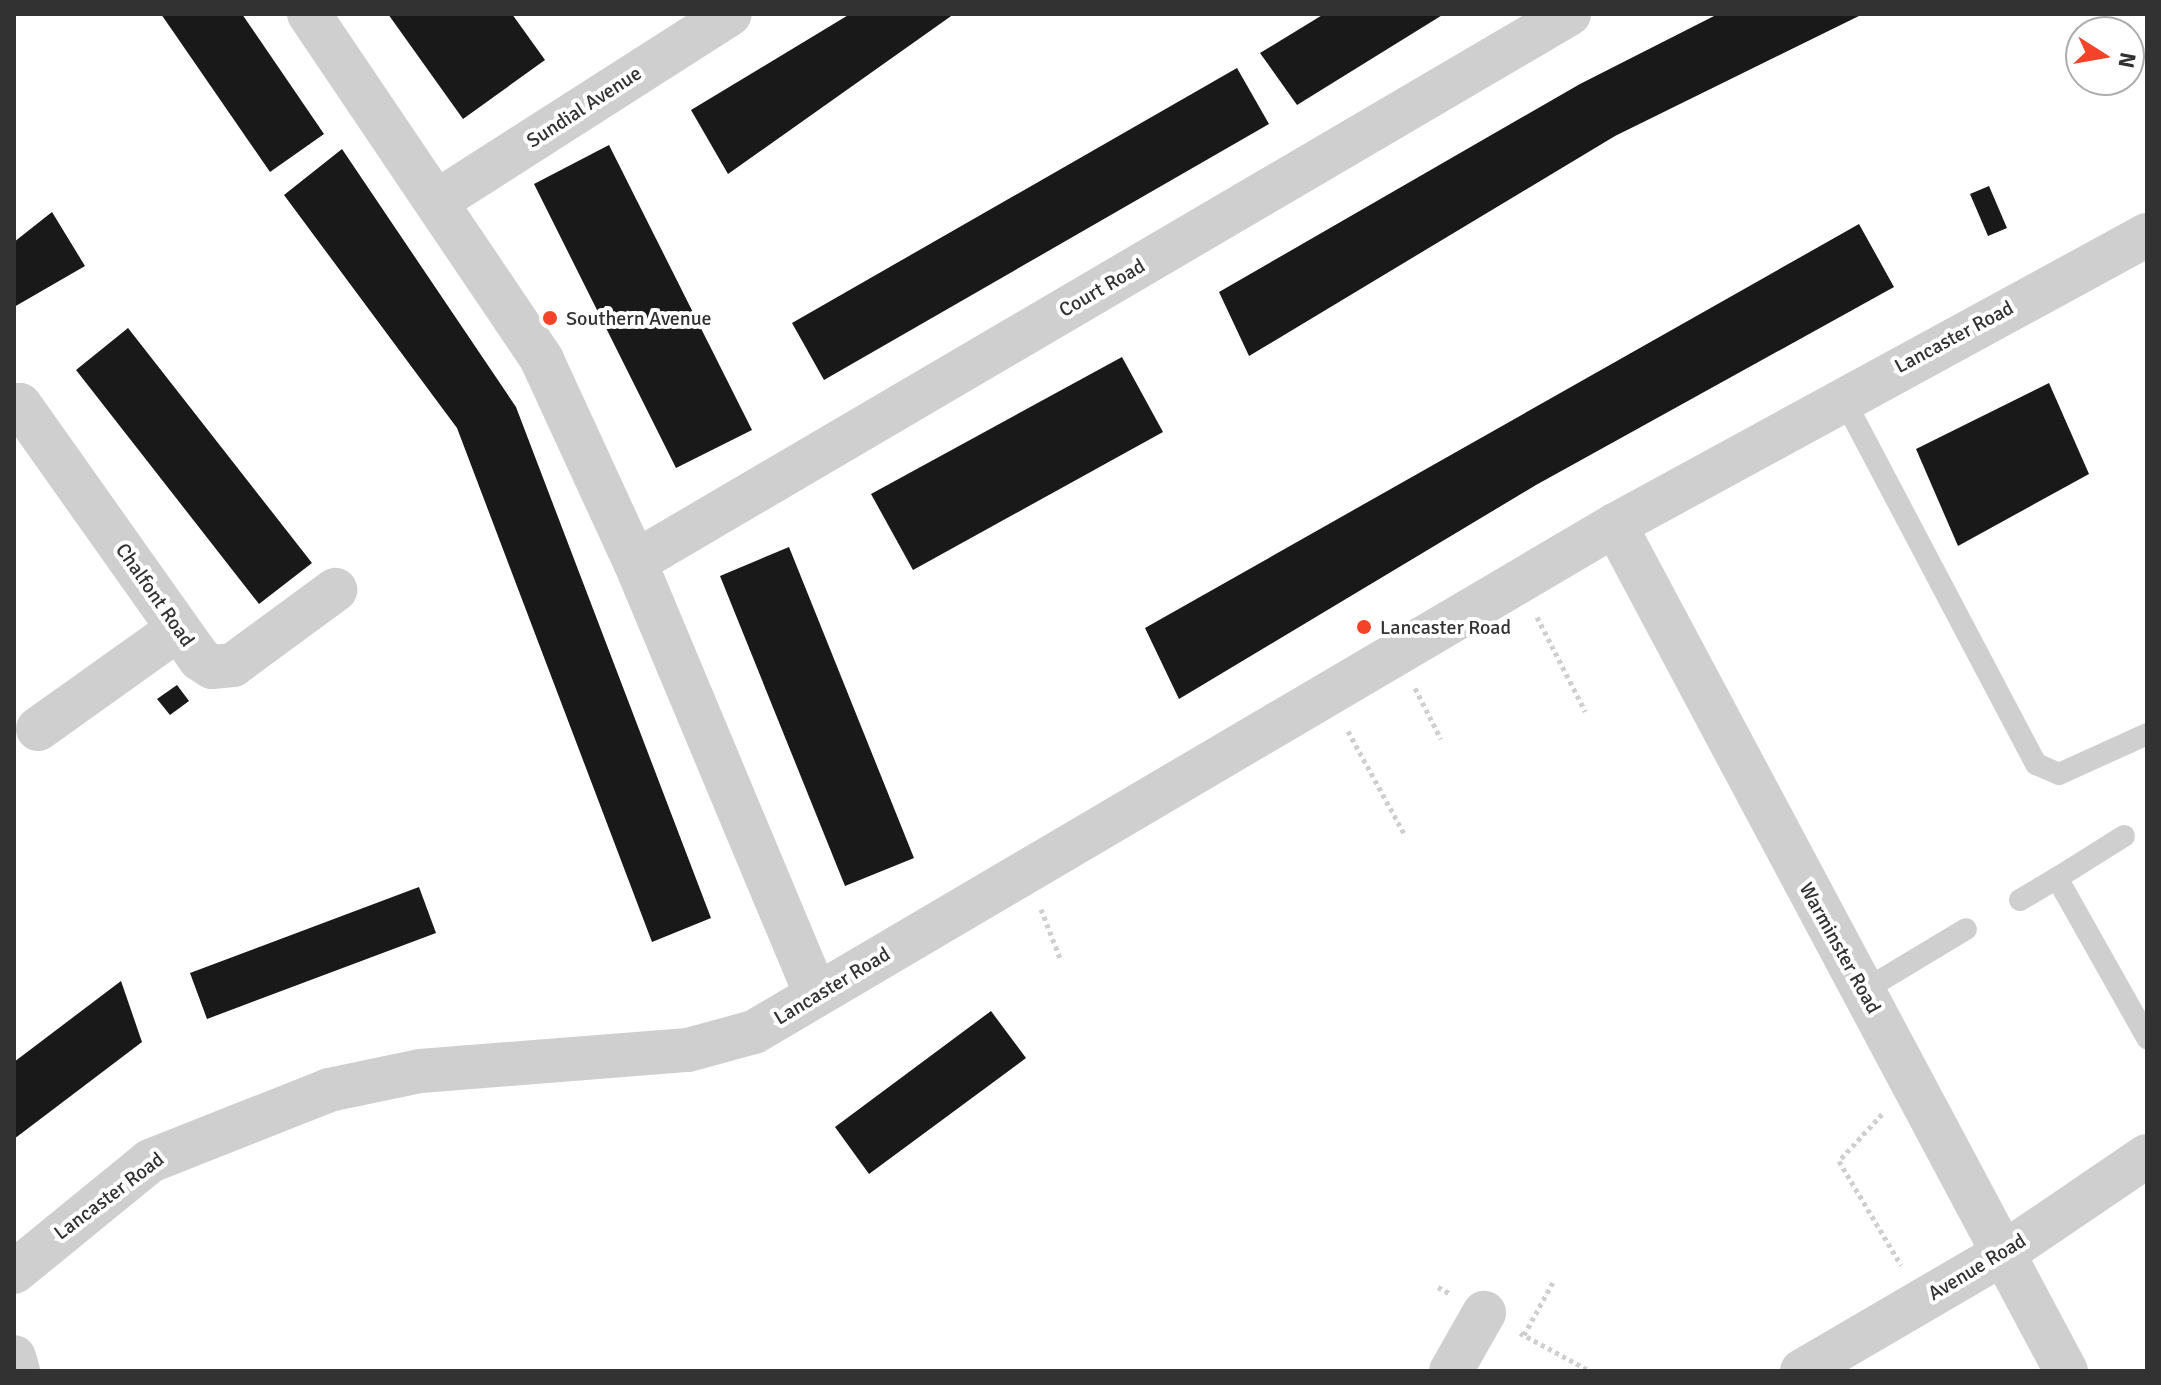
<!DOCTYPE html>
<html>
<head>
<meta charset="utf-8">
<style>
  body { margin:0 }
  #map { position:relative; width:2161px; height:1385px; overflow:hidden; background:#fff; font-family:Signika,sans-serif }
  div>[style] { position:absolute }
  .building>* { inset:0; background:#191919 }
  .path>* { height:5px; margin-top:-2.5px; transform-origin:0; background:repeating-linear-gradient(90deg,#cfcfcf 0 4px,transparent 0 8px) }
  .service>* { height:22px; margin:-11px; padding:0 11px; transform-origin:11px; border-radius:11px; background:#cfcfcf }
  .minor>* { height:44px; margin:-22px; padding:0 22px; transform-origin:22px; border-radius:22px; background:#cfcfcf }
  .dots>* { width:22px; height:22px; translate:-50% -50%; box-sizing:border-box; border:4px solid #fff; border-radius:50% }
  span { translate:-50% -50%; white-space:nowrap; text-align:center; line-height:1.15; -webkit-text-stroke:8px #fff; paint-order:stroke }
  .street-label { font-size:20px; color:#323232 }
  .poi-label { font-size:20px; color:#323232 }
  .left { translate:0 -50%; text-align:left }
  .frame { position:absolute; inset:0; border:16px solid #323232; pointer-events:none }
  .north { position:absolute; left:2065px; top:16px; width:80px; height:80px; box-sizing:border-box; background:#fff; border:2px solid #adadad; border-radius:50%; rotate:101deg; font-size:22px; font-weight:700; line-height:32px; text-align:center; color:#323232 }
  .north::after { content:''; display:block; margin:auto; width:28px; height:36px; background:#f44329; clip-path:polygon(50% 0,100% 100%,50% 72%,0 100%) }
</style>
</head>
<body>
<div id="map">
  <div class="building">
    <i style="clip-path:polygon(161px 14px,242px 14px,324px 134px,270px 172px)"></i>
    <i style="clip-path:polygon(388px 14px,512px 14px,545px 60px,463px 119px)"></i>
    <i style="clip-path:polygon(850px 14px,954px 14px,728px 174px,691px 110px)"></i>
    <i style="clip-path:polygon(1324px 14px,1444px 14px,1297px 105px,1260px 53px)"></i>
    <i style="clip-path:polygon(1718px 14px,1863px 14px,1615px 136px,1249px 356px,1219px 292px,1580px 84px)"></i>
    <i style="clip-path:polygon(1237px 68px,1269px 124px,824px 380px,792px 323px)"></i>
    <i style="clip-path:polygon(609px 145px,752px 430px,676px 468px,534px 184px)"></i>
    <i style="clip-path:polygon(342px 149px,516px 407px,711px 918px,652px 942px,457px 428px,284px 195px)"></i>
    <i style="clip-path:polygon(1989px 186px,2007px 228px,1988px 236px,1970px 194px)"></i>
    <i style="clip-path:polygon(52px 212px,85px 266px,14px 307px,14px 242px)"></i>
    <i style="clip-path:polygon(1859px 224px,1894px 287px,1536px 485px,1179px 699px,1145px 628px)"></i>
    <i style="clip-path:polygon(128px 328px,312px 563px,259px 604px,76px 370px)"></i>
    <i style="clip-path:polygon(1122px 357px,1163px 432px,913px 570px,871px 494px)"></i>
    <i style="clip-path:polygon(2049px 383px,2089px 474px,1958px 546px,1916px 449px)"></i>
    <i style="clip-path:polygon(789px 547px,914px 858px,845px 886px,720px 576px)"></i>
    <i style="clip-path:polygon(177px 685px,189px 701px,170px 715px,157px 699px)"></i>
    <i style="clip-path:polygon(419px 887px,436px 933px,207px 1019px,190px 973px)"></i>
    <i style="clip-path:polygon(121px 981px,142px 1042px,14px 1139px,14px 1062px)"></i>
    <i style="clip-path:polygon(991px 1011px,1026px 1058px,869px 1174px,835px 1127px)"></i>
  </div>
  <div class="path">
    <i style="left:1537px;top:617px;width:106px;rotate:62.9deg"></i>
    <i style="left:1415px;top:688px;width:57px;rotate:63deg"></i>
    <i style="left:1348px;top:731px;width:119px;rotate:61.3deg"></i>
    <i style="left:1041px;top:909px;width:53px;rotate:68.8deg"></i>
    <i style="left:1882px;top:1114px;width:64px;rotate:132.5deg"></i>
    <i style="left:1839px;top:1161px;width:121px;rotate:59.2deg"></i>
    <i style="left:1438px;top:1287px;width:13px;rotate:29deg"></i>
    <i style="left:1520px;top:1333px;width:80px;rotate:28.5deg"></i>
    <i style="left:1524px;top:1335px;width:60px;rotate:-61.3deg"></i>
  </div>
  <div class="service">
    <i style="left:1843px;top:398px;width:414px;rotate:62.2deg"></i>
    <i style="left:2036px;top:764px;width:25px;rotate:23deg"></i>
    <i style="left:2059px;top:774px;width:97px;rotate:-24.4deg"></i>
    <i style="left:2124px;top:836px;width:79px;rotate:147.9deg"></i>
    <i style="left:2057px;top:878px;width:184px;rotate:60.6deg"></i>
    <i style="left:2020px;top:900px;width:43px;rotate:-30.7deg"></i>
    <i style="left:1863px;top:991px;width:120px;rotate:-31deg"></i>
  </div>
  <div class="minor">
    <i style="left:309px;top:14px;width:417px;rotate:56deg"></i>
    <i style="left:542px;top:360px;width:222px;rotate:65.3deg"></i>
    <i style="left:635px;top:562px;width:468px;rotate:67.3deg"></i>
    <i style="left:439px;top:200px;width:345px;rotate:-32.6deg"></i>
    <i style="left:14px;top:409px;width:7px;rotate:-34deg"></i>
    <i style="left:20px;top:405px;width:311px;rotate:54.7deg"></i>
    <i style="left:200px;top:659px;width:14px;rotate:34deg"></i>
    <i style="left:212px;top:667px;width:21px;rotate:-5deg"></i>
    <i style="left:233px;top:665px;width:127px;rotate:-36.3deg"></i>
    <i style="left:1615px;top:525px;width:959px;rotate:61.94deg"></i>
    <i style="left:635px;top:562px;width:1083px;rotate:-30.4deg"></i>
    <i style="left:38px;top:729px;width:172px;rotate:-35.5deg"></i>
    <i style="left:14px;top:1272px;width:176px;rotate:-39.2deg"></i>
    <i style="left:150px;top:1161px;width:193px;rotate:-21.6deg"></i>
    <i style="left:329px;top:1090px;width:93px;rotate:-11.8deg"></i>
    <i style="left:420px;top:1071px;width:269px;rotate:-4.5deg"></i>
    <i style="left:688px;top:1050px;width:68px;rotate:-15.3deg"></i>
    <i style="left:754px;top:1032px;width:999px;rotate:-30.49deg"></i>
    <i style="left:1615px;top:525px;width:606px;rotate:-28.6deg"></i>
    <i style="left:14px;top:1357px;width:15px;rotate:74deg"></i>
    <i style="left:1451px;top:1371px;width:67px;rotate:-60.4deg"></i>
    <i style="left:1802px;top:1371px;width:238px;rotate:-30.3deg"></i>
    <i style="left:2007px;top:1251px;width:169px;rotate:-34.2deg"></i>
  </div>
  <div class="dots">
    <i style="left:550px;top:318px;background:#f44329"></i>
    <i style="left:1364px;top:627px;background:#f44329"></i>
  </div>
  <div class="street-label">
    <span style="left:584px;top:107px;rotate:-33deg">Sundial Avenue</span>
    <span style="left:1102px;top:288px;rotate:-30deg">Court Road</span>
    <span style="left:1954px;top:337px;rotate:-28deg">Lancaster Road</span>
    <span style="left:155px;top:595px;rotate:55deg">Chalfont Road</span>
    <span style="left:1840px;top:948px;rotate:61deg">Warminster Road</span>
    <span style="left:832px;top:986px;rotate:-31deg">Lancaster Road</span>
    <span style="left:109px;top:1196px;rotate:-37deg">Lancaster Road</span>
    <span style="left:1977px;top:1267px;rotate:-31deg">Avenue Road</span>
  </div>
  <div class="poi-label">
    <span class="left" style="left:566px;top:318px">Southern Avenue</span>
    <span class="left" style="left:1380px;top:627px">Lancaster Road</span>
  </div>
  <div class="frame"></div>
  <div class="north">N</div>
</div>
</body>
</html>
